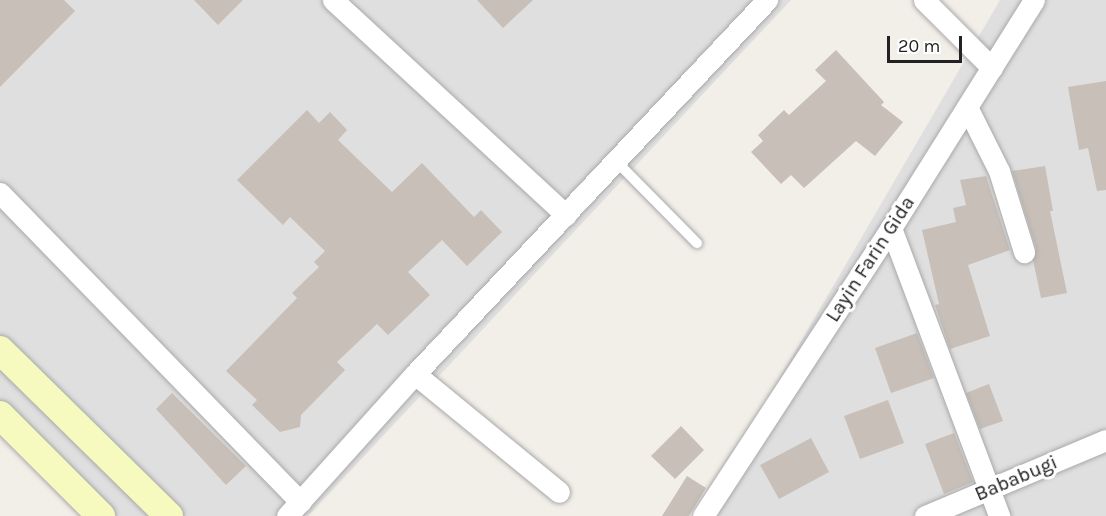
<!DOCTYPE html>
<html>
<head>
<meta charset="utf-8">
<style>
  body { margin:0 }
  #map { position:relative; width:1106px; height:516px; overflow:hidden; background:#f2efe9; font-family:Karla,sans-serif }
  div>[style] { position:absolute }
  .residential>* { inset:0; background:#e0dfdf }
  .building>* { inset:0; background:#c7bfb8 }
  .roads { filter:drop-shadow(0 0 2px #a9a9a9) drop-shadow(0 0 2px #a9a9a9) }
  .lane>* { height:10px; margin:-5px; padding:0 5px; transform-origin:5px; border-radius:5px; background:#fff }
  .street>* { height:21px; margin:-10.5px; padding:0 10.5px; transform-origin:10.5px; border-radius:10.5px; background:#fff }
  .secondary>* { height:28px; margin:-14px; padding:0 14px; transform-origin:14px; border-radius:14px; background:#f7fabf }
  span { translate:-50% -50%; white-space:nowrap; text-align:center; line-height:1.15; -webkit-text-stroke:6px #fff; paint-order:stroke }
  .street-label { font-size:20px; color:#222 }
  .scale { position:absolute; left:887px; top:36px; width:75px; height:27px; box-sizing:border-box; border:3px solid #222; border-top:0; padding-left:8px; font-size:18px; line-height:21px; white-space:nowrap; color:#222; -webkit-text-stroke:4px #fff; paint-order:stroke }
</style>
</head>
<body>
<div id="map">
  <div class="residential">
    <i style="clip-path:polygon(0 0,791px 0,308px 516px,117px 516px,0 408px)"></i>
    <i style="clip-path:polygon(1000px 0,1106px 0,1106px 516px,699px 516px)"></i>
  </div>
  <div class="building">
    <i style="clip-path:polygon(0 0,64px 0,75px 11px,0 87px)"></i>
    <i style="clip-path:polygon(194px 0,243px 0,218px 25px)"></i>
    <i style="clip-path:polygon(477px 0,533px 0,503px 28px)"></i>
    <i style="clip-path:polygon(836px 50px,884px 102px,881px 105px,903px 122px,875px 156px,856px 141px,804px 188px,791px 175px,781px 184px,751px 152px,763px 141px,758px 135px,784px 110px,789px 115px,826px 81px,815px 70px)"></i>
    <i style="clip-path:polygon(1106px 81px,1106px 190px,1097px 191px,1088px 148px,1079px 150px,1068px 87px)"></i>
    <i style="clip-path:polygon(307px 110px,319px 123px,330px 112px,347px 130px,338px 140px,392px 192px,422px 163px,474px 217px,481px 210px,502px 232px,467px 266px,442px 240px,408px 272px,430px 295px,388px 335px,377px 324px,337px 362px,345px 370px,301px 415px,300px 427px,280px 432px,252px 405px,257px 400px,226px 371px,297px 298px,292px 293px,319px 267px,314px 262px,325px 251px,290px 217px,283px 225px,237px 180px)"></i>
    <i style="clip-path:polygon(1045px 166px,1053px 211px,1050px 211px,1067px 293px,1041px 298px,1033px 260px,1036px 248px,1012px 171px)"></i>
    <i style="clip-path:polygon(986px 176px,1010px 250px,968px 265px,990px 336px,950px 349px,935px 305px,939px 304px,922px 230px,956px 222px,953px 208px,966px 205px,960px 180px)"></i>
    <i style="clip-path:polygon(917px 333px,934px 378px,891px 393px,875px 348px)"></i>
    <i style="clip-path:polygon(989px 384px,1003px 421px,980px 429px,966px 393px)"></i>
    <i style="clip-path:polygon(172px 393px,246px 466px,226px 485px,156px 409px)"></i>
    <i style="clip-path:polygon(888px 400px,904px 443px,860px 459px,844px 416px)"></i>
    <i style="clip-path:polygon(681px 426px,704px 450px,675px 479px,651px 456px)"></i>
    <i style="clip-path:polygon(954px 433px,973px 482px,944px 494px,925px 444px)"></i>
    <i style="clip-path:polygon(811px 438px,829px 472px,779px 499px,760px 465px)"></i>
    <i style="clip-path:polygon(687px 476px,706px 488px,689px 516px,662px 516px)"></i>
  </div>
  <div class="roads">
    <div class="lane">
      <i style="left:617px;top:162px;width:114px;rotate:45.4deg"></i>
    </div>
    <div class="street">
      <i style="left:333px;top:0;width:317px;rotate:42.7deg"></i>
      <i style="left:924px;top:0;width:96px;rotate:45deg"></i>
      <i style="left:967px;top:107px;width:72px;rotate:63.4deg"></i>
      <i style="left:999px;top:171px;width:85px;rotate:72.8deg"></i>
      <i style="left:0;top:193px;width:431px;rotate:45.8deg"></i>
      <i style="left:891px;top:228px;width:308px;rotate:69.4deg"></i>
      <i style="left:415px;top:374px;width:186px;rotate:39.3deg"></i>
      <i style="left:287px;top:516px;width:191px;rotate:-48deg"></i>
      <i style="left:415px;top:374px;width:514px;rotate:-46.74deg"></i>
      <i style="left:703px;top:516px;width:344px;rotate:-56.9deg"></i>
      <i style="left:891px;top:228px;width:269px;rotate:-57.9deg"></i>
      <i style="left:925px;top:516px;width:196px;rotate:-22.8deg"></i>
    </div>
    <div class="secondary">
      <i style="left:0;top:350px;width:237px;rotate:44.5deg"></i>
      <i style="left:0;top:415px;width:143px;rotate:45deg"></i>
    </div>
  </div>
  <div class="street-label">
    <span style="left:870px;top:259px;rotate:-57deg">Layin Farin Gida</span>
    <span style="left:1016px;top:478px;rotate:-23deg">Bababugi</span>
  </div>
  <div class="scale">20 m</div>
</div>
</body>
</html>
